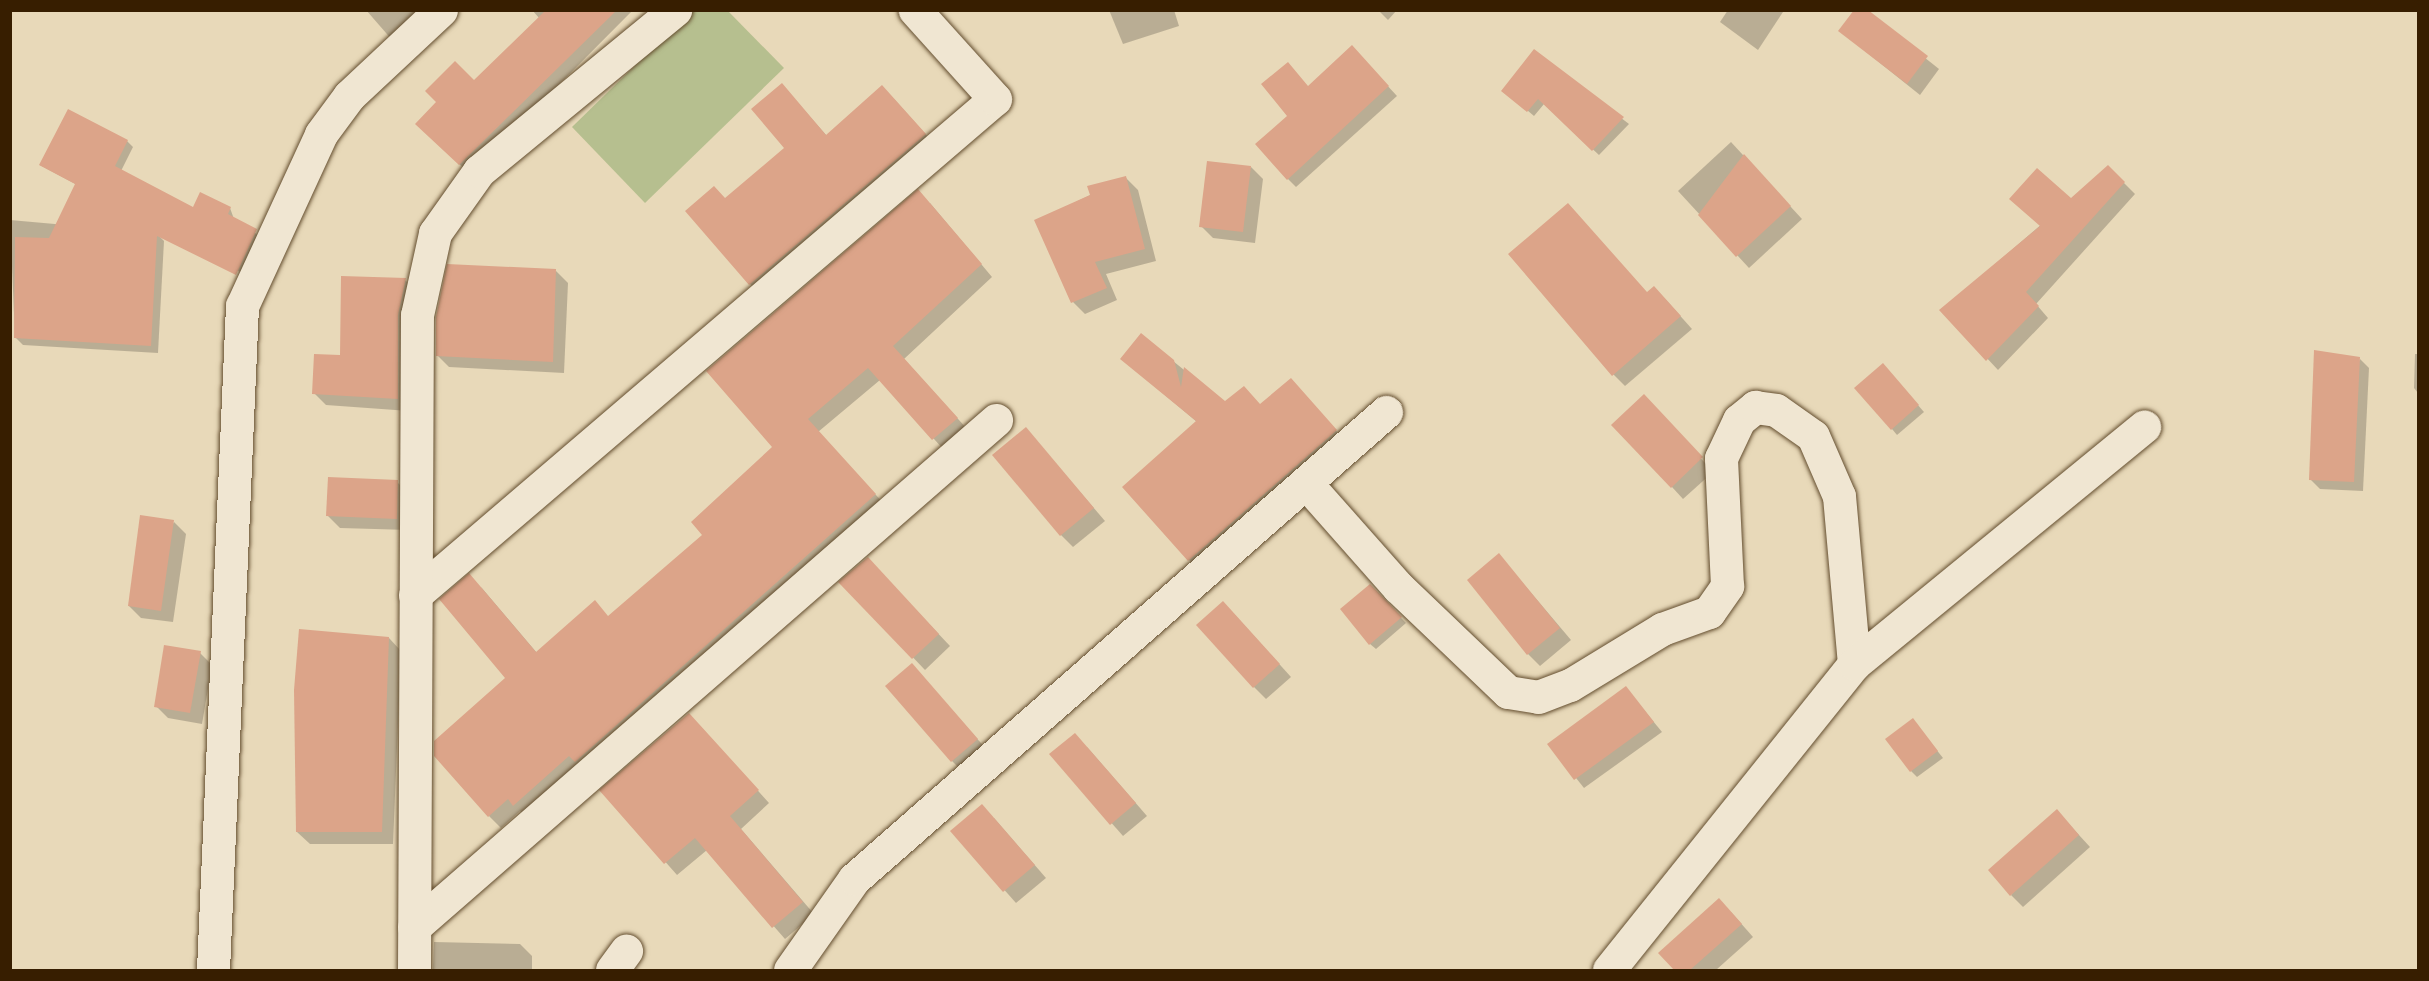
<!DOCTYPE html>
<html>
<head>
<meta charset="utf-8">
<style>
  body { margin:0 }
  #map { position:relative; width:2429px; height:981px; overflow:hidden; background:#e8d9b9; font-family:"IM FELL DW Pica",serif }
  div>[style] { position:absolute }
  .green>* { inset:0; background:#b6bf8f }
  .shadow>* { inset:0; background:#0003 }
  .building>* { inset:0; background:#dca489 }
  .roads { filter:drop-shadow(0 0 2px #634d2e) drop-shadow(0 0 2px #634d2e) }
  .minor>* { height:33px; margin:-16.5px; padding:0 16.5px; transform-origin:16.5px; border-radius:16.5px; background:#f0e6d2 }
  span { translate:-50% -50%; white-space:nowrap; text-align:center; line-height:1.15; -webkit-text-stroke:4.5px #f0e6d2; paint-order:stroke }
  .frame { position:absolute; inset:0; border:12px solid #371e00; pointer-events:none }
</style>
</head>
<body>
<div id="map">
  <div class="green">
    <i style="clip-path:polygon(691px 11px,728px 11px,784px 68px,645px 203px,572px 127px)"></i>
  </div>
  <div class="shadow">
    <i style="clip-path:polygon(366px 10px,421px 10px,393px 41px)"></i>
    <i style="clip-path:polygon(532px 10px,633px 10px,470px 174px,428px 135px,540px 19px)"></i>
    <i style="clip-path:polygon(1109px 10px,1174px 10px,1179px 26px,1123px 44px)"></i>
    <i style="clip-path:polygon(1378px 10px,1397px 10px,1388px 20px)"></i>
    <i style="clip-path:polygon(1728px 10px,1782px 10px,1783px 12px,1758px 50px,1720px 22px)"></i>
    <i style="clip-path:polygon(1865px 10px,1939px 69px,1920px 95px,1840px 31px)"></i>
    <i style="clip-path:polygon(1534px 51px,1629px 124px,1599px 155px,1544px 104px,1534px 116px,1507px 93px)"></i>
    <i style="clip-path:polygon(1360px 56px,1397px 96px,1296px 187px,1288px 179px,1289px 117px,1308px 87px)"></i>
    <i style="clip-path:polygon(782px 85px,827px 136px,894px 99px,936px 146px,762px 296px,750px 284px,726px 199px,786px 148px)"></i>
    <i style="clip-path:polygon(127px 141px,133px 147px,121px 171px,194px 209px,230px 208px,234px 219px,261px 237px,244px 274px,40px 165px)"></i>
    <i style="clip-path:polygon(1731px 142px,1802px 219px,1749px 268px,1678px 191px)"></i>
    <i style="clip-path:polygon(1251px 167px,1263px 179px,1255px 243px,1213px 238px,1201px 226px)"></i>
    <i style="clip-path:polygon(2108px 167px,2135px 194px,2036px 304px,2048px 318px,1998px 370px,1942px 310px)"></i>
    <i style="clip-path:polygon(1126px 178px,1138px 190px,1156px 261px,1106px 274px,1117px 300px,1085px 314px,1073px 302px,1036px 221px)"></i>
    <i style="clip-path:polygon(930px 203px,992px 277px,904px 359px,968px 430px,945px 451px,880px 380px,818px 432px,887px 507px,526px 817px,520px 811px,501px 828px,489px 816px,507px 678px,481px 587px,537px 653px,609px 617px,704px 535px,775px 447px)"></i>
    <i style="clip-path:polygon(10px 220px,156px 233px,164px 241px,158px 353px,23px 345px,15px 337px)"></i>
    <i style="clip-path:polygon(556px 271px,568px 283px,564px 373px,449px 367px,437px 355px)"></i>
    <i style="clip-path:polygon(405px 280px,417px 292px,409px 411px,326px 405px,314px 393px)"></i>
    <i style="clip-path:polygon(1647px 294px,1666px 300px,1692px 329px,1625px 386px,1613px 374px)"></i>
    <i style="clip-path:polygon(2415px 354px,2418px 354px,2418px 393px,2414px 388px)"></i>
    <i style="clip-path:polygon(1122px 359px,1173px 361px,1225px 403px,1244px 388px,1261px 406px,1291px 380px,1347px 443px,1201px 572px,1189px 560px,1197px 422px)"></i>
    <i style="clip-path:polygon(2360px 359px,2369px 368px,2363px 491px,2320px 489px,2311px 480px)"></i>
    <i style="clip-path:polygon(1888px 371px,1924px 412px,1897px 435px,1892px 429px)"></i>
    <i style="clip-path:polygon(1656px 408px,1713px 472px,1683px 499px,1672px 487px)"></i>
    <i style="clip-path:polygon(1026px 429px,1105px 521px,1073px 547px,1061px 535px)"></i>
    <i style="clip-path:polygon(397px 482px,409px 494px,409px 530px,340px 528px,328px 516px)"></i>
    <i style="clip-path:polygon(174px 522px,186px 534px,173px 622px,141px 618px,129px 606px)"></i>
    <i style="clip-path:polygon(1499px 555px,1571px 640px,1540px 666px,1528px 654px)"></i>
    <i style="clip-path:polygon(879px 571px,950px 646px,925px 670px,841px 582px)"></i>
    <i style="clip-path:polygon(1370px 586px,1406px 623px,1376px 649px,1370px 644px)"></i>
    <i style="clip-path:polygon(1235px 615px,1291px 677px,1266px 699px,1254px 687px)"></i>
    <i style="clip-path:polygon(389px 638px,401px 651px,393px 844px,310px 844px,297px 832px)"></i>
    <i style="clip-path:polygon(200px 653px,212px 665px,202px 724px,168px 718px,156px 706px)"></i>
    <i style="clip-path:polygon(912px 665px,988px 751px,964px 773px,952px 761px)"></i>
    <i style="clip-path:polygon(1626px 688px,1662px 732px,1584px 788px,1549px 744px)"></i>
    <i style="clip-path:polygon(1913px 720px,1943px 758px,1917px 777px,1911px 771px)"></i>
    <i style="clip-path:polygon(701px 727px,769px 803px,741px 829px,814px 914px,785px 939px,707px 850px,677px 875px,602px 790px)"></i>
    <i style="clip-path:polygon(1087px 747px,1147px 816px,1123px 836px,1051px 754px)"></i>
    <i style="clip-path:polygon(994px 818px,1046px 878px,1016px 903px,952px 831px)"></i>
    <i style="clip-path:polygon(2068px 823px,2090px 847px,2023px 907px,2011px 895px)"></i>
    <i style="clip-path:polygon(1731px 912px,1753px 937px,1716px 970px,1676px 970px,1660px 953px)"></i>
    <i style="clip-path:polygon(434px 942px,520px 944px,532px 956px,532px 970px,433px 970px)"></i>
  </div>
  <div class="building">
    <i style="clip-path:polygon(546px 10px,617px 10px,459px 165px,415px 124px,436px 102px,425px 91px,455px 61px,474px 80px)"></i>
    <i style="clip-path:polygon(1854px 10px,1868px 10px,1928px 56px,1907px 84px,1838px 31px)"></i>
    <i style="clip-path:polygon(1352px 45px,1389px 86px,1287px 180px,1255px 144px,1287px 116px,1261px 84px,1288px 62px,1308px 86px)"></i>
    <i style="clip-path:polygon(1534px 49px,1624px 117px,1592px 151px,1538px 99px,1527px 112px,1501px 91px)"></i>
    <i style="clip-path:polygon(782px 83px,826px 135px,882px 85px,926px 134px,749px 285px,685px 211px,714px 186px,725px 198px,784px 148px,751px 109px)"></i>
    <i style="clip-path:polygon(68px 109px,128px 140px,115px 166px,193px 207px,200px 192px,231px 207px,228px 214px,257px 229px,236px 275px,157px 236px,151px 346px,14px 338px,15px 237px,49px 238px,75px 184px,39px 165px)"></i>
    <i style="clip-path:polygon(1744px 154px,1791px 206px,1736px 257px,1698px 215px)"></i>
    <i style="clip-path:polygon(1207px 161px,1251px 166px,1243px 232px,1199px 227px)"></i>
    <i style="clip-path:polygon(2108px 165px,2125px 182px,2026px 292px,2039px 306px,1986px 361px,1939px 310px,2040px 226px,2009px 199px,2037px 168px,2071px 198px)"></i>
    <i style="clip-path:polygon(1126px 176px,1145px 249px,1095px 262px,1107px 288px,1071px 303px,1034px 220px,1090px 195px,1087px 186px)"></i>
    <i style="clip-path:polygon(918px 189px,982px 264px,893px 346px,958px 418px,932px 440px,868px 368px,808px 419px,876px 494px,575px 762px,569px 756px,513px 806px,508px 799px,488px 817px,434px 756px,434px 741px,505px 678px,439px 599px,469px 573px,536px 652px,595px 600px,608px 616px,702px 535px,691px 522px,772px 447px,706px 371px)"></i>
    <i style="clip-path:polygon(1568px 203px,1647px 292px,1654px 286px,1681px 316px,1612px 376px,1508px 254px)"></i>
    <i style="clip-path:polygon(447px 264px,556px 269px,553px 362px,436px 356px,436px 317px)"></i>
    <i style="clip-path:polygon(341px 276px,406px 278px,398px 315px,398px 399px,312px 394px,314px 354px,340px 355px)"></i>
    <i style="clip-path:polygon(1141px 333px,1174px 360px,1181px 387px,1184px 367px,1225px 401px,1244px 386px,1260px 404px,1291px 378px,1337px 430px,1188px 561px,1122px 487px,1196px 421px,1120px 359px)"></i>
    <i style="clip-path:polygon(2314px 350px,2360px 357px,2354px 482px,2309px 480px)"></i>
    <i style="clip-path:polygon(1883px 363px,1919px 405px,1891px 430px,1854px 388px)"></i>
    <i style="clip-path:polygon(1644px 394px,1703px 457px,1671px 488px,1611px 425px)"></i>
    <i style="clip-path:polygon(1026px 427px,1094px 508px,1060px 536px,992px 455px)"></i>
    <i style="clip-path:polygon(328px 477px,398px 480px,397px 519px,326px 516px)"></i>
    <i style="clip-path:polygon(140px 515px,174px 520px,161px 611px,128px 606px)"></i>
    <i style="clip-path:polygon(1499px 553px,1560px 628px,1527px 655px,1467px 580px)"></i>
    <i style="clip-path:polygon(868px 557px,939px 634px,912px 659px,838px 582px)"></i>
    <i style="clip-path:polygon(1370px 584px,1402px 617px,1369px 645px,1340px 609px)"></i>
    <i style="clip-path:polygon(1223px 601px,1280px 664px,1253px 688px,1196px 625px)"></i>
    <i style="clip-path:polygon(299px 629px,389px 637px,382px 832px,296px 832px,294px 690px)"></i>
    <i style="clip-path:polygon(164px 645px,201px 651px,190px 713px,154px 707px)"></i>
    <i style="clip-path:polygon(912px 663px,978px 739px,951px 762px,885px 686px)"></i>
    <i style="clip-path:polygon(1626px 686px,1654px 722px,1574px 780px,1547px 744px)"></i>
    <i style="clip-path:polygon(689px 713px,759px 790px,730px 816px,803px 902px,772px 928px,695px 838px,664px 864px,599px 790px)"></i>
    <i style="clip-path:polygon(1913px 718px,1938px 751px,1910px 772px,1885px 739px)"></i>
    <i style="clip-path:polygon(1075px 733px,1136px 803px,1110px 825px,1049px 754px)"></i>
    <i style="clip-path:polygon(982px 804px,1035px 865px,1003px 892px,950px 831px)"></i>
    <i style="clip-path:polygon(2057px 809px,2079px 835px,2010px 896px,1988px 870px)"></i>
    <i style="clip-path:polygon(1719px 898px,1742px 924px,1690px 970px,1674px 970px,1658px 953px)"></i>
  </div>
  <div class="roads">
    <div class="minor">
      <i style="left:1306px;top:483px;width:139px;rotate:48.5deg"></i>
      <i style="left:1398px;top:587px;width:152px;rotate:43.7deg"></i>
      <i style="left:1508px;top:692px;width:30px;rotate:9deg"></i>
      <i style="left:1538px;top:697px;width:34px;rotate:-21deg"></i>
      <i style="left:1570px;top:685px;width:108px;rotate:-31.3deg"></i>
      <i style="left:1662px;top:629px;width:50px;rotate:-19.9deg"></i>
      <i style="left:1709px;top:612px;width:32px;rotate:-55deg"></i>
      <i style="left:1727px;top:586px;width:128px;rotate:-92.7deg"></i>
      <i style="left:1721px;top:458px;width:42px;rotate:-64.7deg"></i>
      <i style="left:1739px;top:420px;width:21px;rotate:-39deg"></i>
      <i style="left:1755px;top:407px;width:21px;rotate:8deg"></i>
      <i style="left:1776px;top:410px;width:45px;rotate:35.1deg"></i>
      <i style="left:1813px;top:436px;width:65px;rotate:66.6deg"></i>
      <i style="left:1839px;top:496px;width:169px;rotate:84.9deg"></i>
      <i style="left:1854px;top:664px;width:392px;rotate:128.7deg"></i>
      <i style="left:415px;top:595px;width:763px;rotate:-40.54deg"></i>
      <i style="left:995px;top:99px;width:120px;rotate:-132deg"></i>
      <i style="left:1854px;top:664px;width:375px;rotate:-39.3deg"></i>
      <i style="left:414px;top:927px;width:772px;rotate:-41.06deg"></i>
      <i style="left:213px;top:970px;width:665px;rotate:-87.5deg"></i>
      <i style="left:242px;top:306px;width:189px;rotate:-65.3deg"></i>
      <i style="left:321px;top:134px;width:47px;rotate:-53.6deg"></i>
      <i style="left:349px;top:96px;width:126px;rotate:-43.1deg"></i>
      <i style="left:414px;top:970px;width:655px;rotate:-89.74deg"></i>
      <i style="left:417px;top:315px;width:84px;rotate:-77.6deg"></i>
      <i style="left:435px;top:233px;width:76px;rotate:-54.6deg"></i>
      <i style="left:479px;top:171px;width:254px;rotate:-39.4deg"></i>
      <i style="left:612px;top:970px;width:24px;rotate:-54deg"></i>
      <i style="left:790px;top:970px;width:111px;rotate:-54.9deg"></i>
      <i style="left:854px;top:879px;width:708px;rotate:-41.28deg"></i>
    </div>
  </div>
  <div class="frame"></div>
</div>
</body>
</html>
